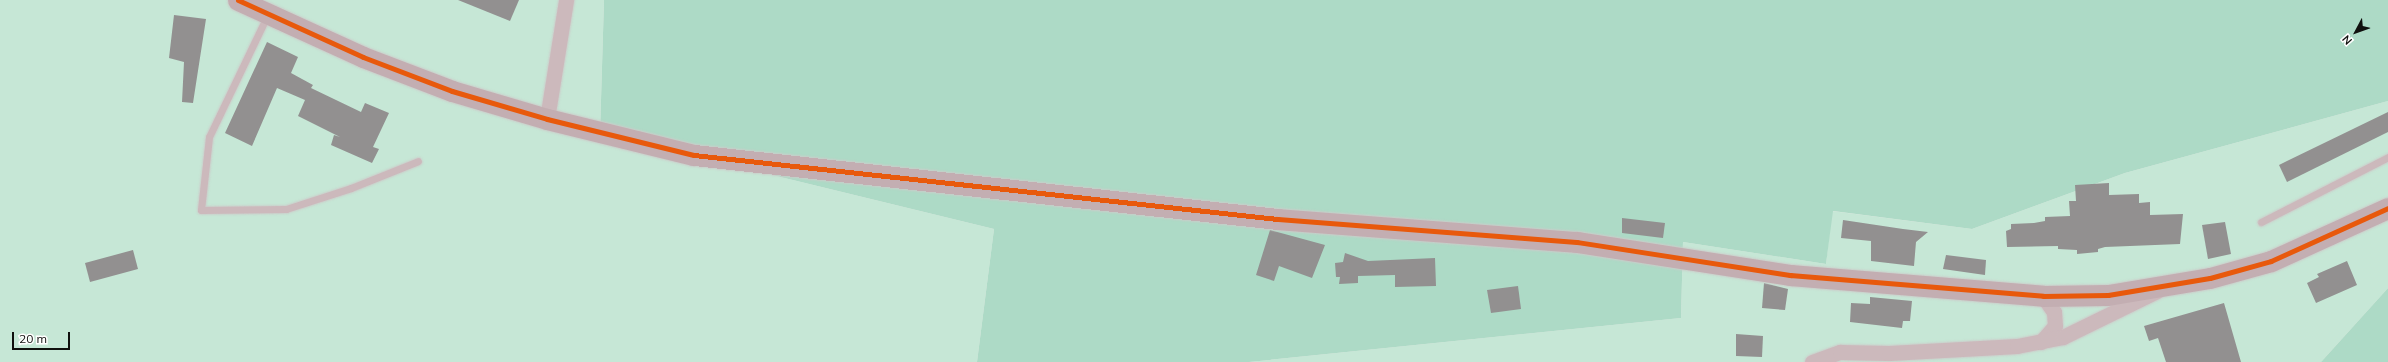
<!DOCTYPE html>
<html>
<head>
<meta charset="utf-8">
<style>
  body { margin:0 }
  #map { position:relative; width:2388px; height:362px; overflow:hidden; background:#f1efec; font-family:Mulish,sans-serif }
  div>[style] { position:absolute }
  .green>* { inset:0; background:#c6e7d6 }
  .forest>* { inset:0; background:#addac6 }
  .building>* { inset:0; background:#929090 }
  .roads { filter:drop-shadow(0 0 1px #cccbc9) drop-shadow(0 0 1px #cccbc9) }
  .lane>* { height:7px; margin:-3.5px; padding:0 3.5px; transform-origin:3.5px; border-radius:3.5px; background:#ccb9bc }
  .street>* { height:15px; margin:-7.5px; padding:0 7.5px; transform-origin:7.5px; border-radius:7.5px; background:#ccb9bc }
  .secondary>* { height:21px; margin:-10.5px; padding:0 10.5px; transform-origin:10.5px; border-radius:10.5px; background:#c3aeb2 }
  .cycleway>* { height:5px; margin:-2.5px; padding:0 2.5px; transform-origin:2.5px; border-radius:2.5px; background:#e8590c }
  span { translate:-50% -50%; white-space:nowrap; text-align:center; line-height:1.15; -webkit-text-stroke:4px #fff; paint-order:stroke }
  .north { position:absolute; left:2336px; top:12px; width:40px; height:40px; -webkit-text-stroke:3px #fff; paint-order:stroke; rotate:229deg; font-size:11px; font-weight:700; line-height:16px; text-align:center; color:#10100e }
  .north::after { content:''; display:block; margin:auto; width:14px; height:18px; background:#10100e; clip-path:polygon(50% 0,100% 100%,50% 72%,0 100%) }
  .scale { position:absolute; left:12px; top:332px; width:58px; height:18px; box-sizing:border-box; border:2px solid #10100e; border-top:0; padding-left:5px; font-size:12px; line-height:14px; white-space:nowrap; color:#10100e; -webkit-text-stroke:3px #fff; paint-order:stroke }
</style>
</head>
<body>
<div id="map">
  <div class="green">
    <i style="clip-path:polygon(0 0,604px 0,600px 133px,994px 229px,977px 362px,0 362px)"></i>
    <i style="clip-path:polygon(2388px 101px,2388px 288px,2321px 362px,1249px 362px,1681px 318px,1683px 242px,1826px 264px,1832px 211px,1972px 229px,2125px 173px)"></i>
  </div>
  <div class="forest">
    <i style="clip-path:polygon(604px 0,2388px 0,2388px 101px,2125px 173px,1972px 229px,1833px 211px,1826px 264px,1683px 242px,1681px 318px,1249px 362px,977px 362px,994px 229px,600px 133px)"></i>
    <i style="clip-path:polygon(2388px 288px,2388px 362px,2321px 362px)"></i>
  </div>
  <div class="building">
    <i style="clip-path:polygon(458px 0,519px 0,510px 21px)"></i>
    <i style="clip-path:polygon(174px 15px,206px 19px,193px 103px,182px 102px,184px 62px,169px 58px)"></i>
    <i style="clip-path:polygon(267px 42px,298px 57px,291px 73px,313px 85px,311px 88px,361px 112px,365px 103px,389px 113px,373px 147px,379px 149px,372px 163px,331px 145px,334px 135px,340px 137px,298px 116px,305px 100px,277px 88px,252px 146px,225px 133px)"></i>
    <i style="clip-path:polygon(2388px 112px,2388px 132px,2287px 182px,2279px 165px)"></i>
    <i style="clip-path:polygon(2109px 183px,2109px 195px,2139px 194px,2139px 203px,2150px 202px,2150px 215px,2183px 214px,2180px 244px,2105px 247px,2098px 249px,2098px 252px,2077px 254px,2077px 250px,2058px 249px,2058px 246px,2007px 247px,2006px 231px,2011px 229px,2011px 224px,2034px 223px,2045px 221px,2045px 217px,2070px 216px,2069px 201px,2076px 201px,2075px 185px)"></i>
    <i style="clip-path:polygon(1622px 218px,1665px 223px,1663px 238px,1622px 233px)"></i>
    <i style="clip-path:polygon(1843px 220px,1903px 229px,1928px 232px,1916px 242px,1914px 266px,1871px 261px,1871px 241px,1841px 238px)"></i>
    <i style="clip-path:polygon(2225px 222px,2231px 254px,2208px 259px,2202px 225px)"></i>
    <i style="clip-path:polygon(1270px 230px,1325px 245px,1312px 278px,1279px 266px,1274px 281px,1256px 275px)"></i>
    <i style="clip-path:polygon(133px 250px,138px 269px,90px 282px,85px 263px)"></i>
    <i style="clip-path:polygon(1345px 253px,1368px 261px,1435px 258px,1436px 286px,1395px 287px,1395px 275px,1358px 276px,1358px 283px,1339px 284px,1340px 277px,1336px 277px,1335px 263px,1343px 262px)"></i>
    <i style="clip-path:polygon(1946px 255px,1986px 260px,1985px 275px,1943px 269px)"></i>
    <i style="clip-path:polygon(2347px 261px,2357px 285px,2316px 303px,2307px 283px,2319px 277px,2317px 274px)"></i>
    <i style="clip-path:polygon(1764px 283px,1788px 289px,1785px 310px,1762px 308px)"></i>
    <i style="clip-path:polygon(1518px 286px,1521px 309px,1491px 313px,1487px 290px)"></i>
    <i style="clip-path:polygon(1870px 297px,1912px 301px,1910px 321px,1903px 321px,1902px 328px,1850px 322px,1851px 303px,1870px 304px)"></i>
    <i style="clip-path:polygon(2224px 303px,2241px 362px,2166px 362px,2158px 338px,2149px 341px,2144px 326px)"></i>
    <i style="clip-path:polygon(1736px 334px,1763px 336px,1762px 357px,1736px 356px)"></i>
  </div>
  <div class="roads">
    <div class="lane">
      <i style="left:267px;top:16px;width:134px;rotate:115.6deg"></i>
      <i style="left:209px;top:137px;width:73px;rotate:96.3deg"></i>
      <i style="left:201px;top:210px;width:85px;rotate:-0.7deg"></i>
      <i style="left:286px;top:209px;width:68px;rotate:-17.9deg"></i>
      <i style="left:351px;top:188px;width:72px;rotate:-21.9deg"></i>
      <i style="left:2261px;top:222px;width:143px;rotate:-27.1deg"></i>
    </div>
    <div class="street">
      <i style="left:547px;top:119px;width:121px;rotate:-80.9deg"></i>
      <i style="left:2041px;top:342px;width:21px;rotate:-49deg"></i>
      <i style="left:2055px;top:326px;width:14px;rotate:-94deg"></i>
      <i style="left:2054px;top:312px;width:19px;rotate:-125deg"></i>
      <i style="left:1812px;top:362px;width:30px;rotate:-20deg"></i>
      <i style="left:1840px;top:352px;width:49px;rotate:1.2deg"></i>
      <i style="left:1889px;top:353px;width:128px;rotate:-3.1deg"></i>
      <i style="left:2017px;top:346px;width:47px;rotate:-11.1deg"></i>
      <i style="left:2063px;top:337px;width:105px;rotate:-26.1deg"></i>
    </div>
    <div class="secondary">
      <i style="left:238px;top:0;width:137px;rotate:24.5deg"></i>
      <i style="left:363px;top:57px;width:95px;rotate:20.9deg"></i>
      <i style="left:452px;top:91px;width:99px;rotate:16.4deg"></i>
      <i style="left:547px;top:119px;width:151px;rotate:13.8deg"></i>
      <i style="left:694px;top:155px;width:587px;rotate:6.26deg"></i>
      <i style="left:1277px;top:219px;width:301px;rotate:4.4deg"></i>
      <i style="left:1577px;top:242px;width:216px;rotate:8.8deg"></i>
      <i style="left:1790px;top:275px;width:254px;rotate:4.7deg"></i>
      <i style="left:2043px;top:296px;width:65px;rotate:-0.9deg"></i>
      <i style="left:2108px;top:295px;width:103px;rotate:-9.5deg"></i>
      <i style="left:2210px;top:278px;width:63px;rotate:-15.6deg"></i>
      <i style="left:2271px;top:261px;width:128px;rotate:-24.4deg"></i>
    </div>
  </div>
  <div class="cycleway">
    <i style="left:238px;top:0;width:137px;rotate:24.5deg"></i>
    <i style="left:363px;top:57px;width:95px;rotate:20.9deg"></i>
    <i style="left:452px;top:91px;width:99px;rotate:16.4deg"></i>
    <i style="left:547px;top:119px;width:151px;rotate:13.8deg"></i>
    <i style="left:694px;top:155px;width:587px;rotate:6.26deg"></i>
    <i style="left:1277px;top:219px;width:301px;rotate:4.4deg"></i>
    <i style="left:1577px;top:242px;width:216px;rotate:8.8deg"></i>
    <i style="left:1790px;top:275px;width:254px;rotate:4.7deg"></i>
    <i style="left:2043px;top:296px;width:65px;rotate:-0.9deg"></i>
    <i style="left:2108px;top:295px;width:103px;rotate:-9.5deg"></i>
    <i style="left:2210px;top:278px;width:63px;rotate:-15.6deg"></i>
    <i style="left:2271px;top:261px;width:128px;rotate:-24.4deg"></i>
  </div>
  <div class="north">N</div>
  <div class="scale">20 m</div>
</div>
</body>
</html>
